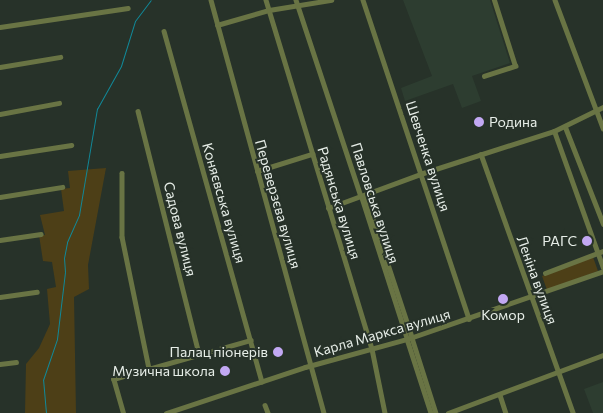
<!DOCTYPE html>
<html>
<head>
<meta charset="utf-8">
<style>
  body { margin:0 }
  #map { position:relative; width:603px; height:413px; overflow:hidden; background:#273229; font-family:Commissioner,sans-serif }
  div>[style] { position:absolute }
  .built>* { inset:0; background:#2d3d30 }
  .green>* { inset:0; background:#4d3f17 }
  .stream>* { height:1px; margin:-0.5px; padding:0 0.5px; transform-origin:0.5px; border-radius:0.5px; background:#118999 }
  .minor>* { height:4.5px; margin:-2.25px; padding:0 2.25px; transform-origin:2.25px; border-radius:2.25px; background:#697444 }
  .tertiary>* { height:5px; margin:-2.5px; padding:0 2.5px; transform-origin:2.5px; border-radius:2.5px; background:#697444 }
  .dots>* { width:14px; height:14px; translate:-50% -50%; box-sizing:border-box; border:2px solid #273229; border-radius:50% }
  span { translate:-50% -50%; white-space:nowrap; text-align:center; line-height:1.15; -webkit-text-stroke:4px #273229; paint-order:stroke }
  .poi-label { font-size:14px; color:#e7eee8 }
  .left { translate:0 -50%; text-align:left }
  .right { translate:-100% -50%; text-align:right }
  .street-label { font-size:14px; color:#e7eee8 }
</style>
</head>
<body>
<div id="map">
  <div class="built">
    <i style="clip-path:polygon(403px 0,490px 0,510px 63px,472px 76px,481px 101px,462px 108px,453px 84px,405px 101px,401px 88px,432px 76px)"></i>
    <i style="clip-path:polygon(603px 382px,603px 413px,593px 413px,584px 389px)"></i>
  </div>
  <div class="green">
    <i style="clip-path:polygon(106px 168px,88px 265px,89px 289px,74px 297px,76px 413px,25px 413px,26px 364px,39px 348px,50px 324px,47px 289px,56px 287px,52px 262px,43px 261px,39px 235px,45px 235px,40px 215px,64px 211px,61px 189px,70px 188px,68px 171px)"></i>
    <i style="clip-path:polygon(593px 257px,598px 271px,547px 290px,542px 276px)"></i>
  </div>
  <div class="stream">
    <i style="left:46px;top:413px;width:33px;rotate:-95deg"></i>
    <i style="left:43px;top:380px;width:43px;rotate:-71.1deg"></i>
    <i style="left:57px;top:339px;width:67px;rotate:-83.2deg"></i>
    <i style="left:65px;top:272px;width:14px;rotate:-94deg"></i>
    <i style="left:64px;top:258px;width:16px;rotate:-79deg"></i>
    <i style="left:67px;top:242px;width:30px;rotate:-66deg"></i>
    <i style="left:79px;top:215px;width:108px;rotate:-80.4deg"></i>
    <i style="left:97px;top:109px;width:49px;rotate:-60.8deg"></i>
    <i style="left:121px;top:66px;width:47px;rotate:-72.7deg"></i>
    <i style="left:135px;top:21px;width:26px;rotate:-53deg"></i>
  </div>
  <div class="minor">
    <i style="left:211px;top:0;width:428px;rotate:74.7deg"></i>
    <i style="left:266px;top:0;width:365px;rotate:73.1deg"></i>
    <i style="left:372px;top:349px;width:65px;rotate:78.5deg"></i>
    <i style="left:296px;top:0;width:206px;rotate:71.7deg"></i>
    <i style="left:363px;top:0;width:336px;rotate:71.6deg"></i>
    <i style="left:555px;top:0;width:137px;rotate:69.4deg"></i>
    <i style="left:217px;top:25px;width:54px;rotate:-16.1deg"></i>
    <i style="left:269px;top:10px;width:63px;rotate:-9.2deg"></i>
    <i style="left:0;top:27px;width:129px;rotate:-8.4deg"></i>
    <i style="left:164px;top:31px;width:364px;rotate:74.4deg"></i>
    <i style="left:0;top:67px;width:61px;rotate:-9.5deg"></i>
    <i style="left:484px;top:76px;width:33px;rotate:-18deg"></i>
    <i style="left:515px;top:66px;width:69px;rotate:-107.7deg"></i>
    <i style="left:138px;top:111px;width:250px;rotate:75.9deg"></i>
    <i style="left:0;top:114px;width:60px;rotate:-10.6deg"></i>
    <i style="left:481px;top:154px;width:275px;rotate:70.4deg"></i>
    <i style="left:0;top:156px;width:72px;rotate:-8.8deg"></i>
    <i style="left:257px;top:171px;width:58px;rotate:-17.2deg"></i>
    <i style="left:122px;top:173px;width:64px;rotate:90deg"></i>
    <i style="left:122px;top:237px;width:135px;rotate:78.4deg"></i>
    <i style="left:0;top:197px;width:63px;rotate:-9.2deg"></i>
    <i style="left:0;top:240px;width:41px;rotate:-8.3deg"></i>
    <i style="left:545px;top:273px;width:62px;rotate:-20.8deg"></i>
    <i style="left:0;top:297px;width:37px;rotate:-8deg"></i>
    <i style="left:412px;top:338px;width:79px;rotate:72.3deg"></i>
    <i style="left:407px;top:339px;width:78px;rotate:72deg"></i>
    <i style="left:0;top:364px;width:16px;rotate:-7deg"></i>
    <i style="left:500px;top:395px;width:19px;rotate:72deg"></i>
    <i style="left:265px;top:405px;width:9px;rotate:69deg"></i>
    <i style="left:123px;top:413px;width:35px;rotate:-106deg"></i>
    <i style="left:113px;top:379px;width:143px;rotate:-15.8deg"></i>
    <i style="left:448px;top:413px;width:165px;rotate:-20.5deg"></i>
  </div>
  <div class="tertiary">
    <i style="left:565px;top:127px;width:104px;rotate:68.6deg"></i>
    <i style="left:554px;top:131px;width:145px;rotate:70.3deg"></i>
    <i style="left:361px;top:196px;width:150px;rotate:72.2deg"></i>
    <i style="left:365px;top:196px;width:150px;rotate:71.7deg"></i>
    <i style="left:328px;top:208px;width:101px;rotate:-20.2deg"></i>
    <i style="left:423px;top:173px;width:138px;rotate:-17.8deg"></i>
    <i style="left:554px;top:131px;width:55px;rotate:-26.1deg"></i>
    <i style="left:166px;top:413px;width:146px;rotate:-18.3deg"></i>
    <i style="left:305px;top:367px;width:106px;rotate:-15.4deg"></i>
    <i style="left:407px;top:339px;width:207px;rotate:-19.1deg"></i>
  </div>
  <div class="dots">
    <i style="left:479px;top:122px;background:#c2a8f3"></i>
    <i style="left:587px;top:241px;background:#c2a8f3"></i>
    <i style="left:503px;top:299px;background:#c2a8f3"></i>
    <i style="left:278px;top:352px;background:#c2a8f3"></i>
    <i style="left:225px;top:371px;background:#c2a8f3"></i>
  </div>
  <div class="poi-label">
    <span class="left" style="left:489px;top:122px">Родина</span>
    <span class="right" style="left:577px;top:241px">РАГС</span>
    <span style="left:503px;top:315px">Комор</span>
    <span class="right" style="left:268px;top:352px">Палац піонерів</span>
    <span class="right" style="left:215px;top:371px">Музична школа</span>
  </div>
  <div class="street-label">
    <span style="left:428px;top:156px;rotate:72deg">Шевченка вулиця</span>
    <span style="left:224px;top:203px;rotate:74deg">Коняєвська вулиця</span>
    <span style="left:339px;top:203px;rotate:73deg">Радянська вулиця</span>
    <span style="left:375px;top:203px;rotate:72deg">Павловська вулиця</span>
    <span style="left:278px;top:204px;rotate:74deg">Переверзєва вулиця</span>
    <span style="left:180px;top:229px;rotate:76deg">Садова вулиця</span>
    <span style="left:537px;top:280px;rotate:70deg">Леніна вулиця</span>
    <span style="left:382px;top:333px;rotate:-16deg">Карла Маркса вулиця</span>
  </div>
</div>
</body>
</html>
